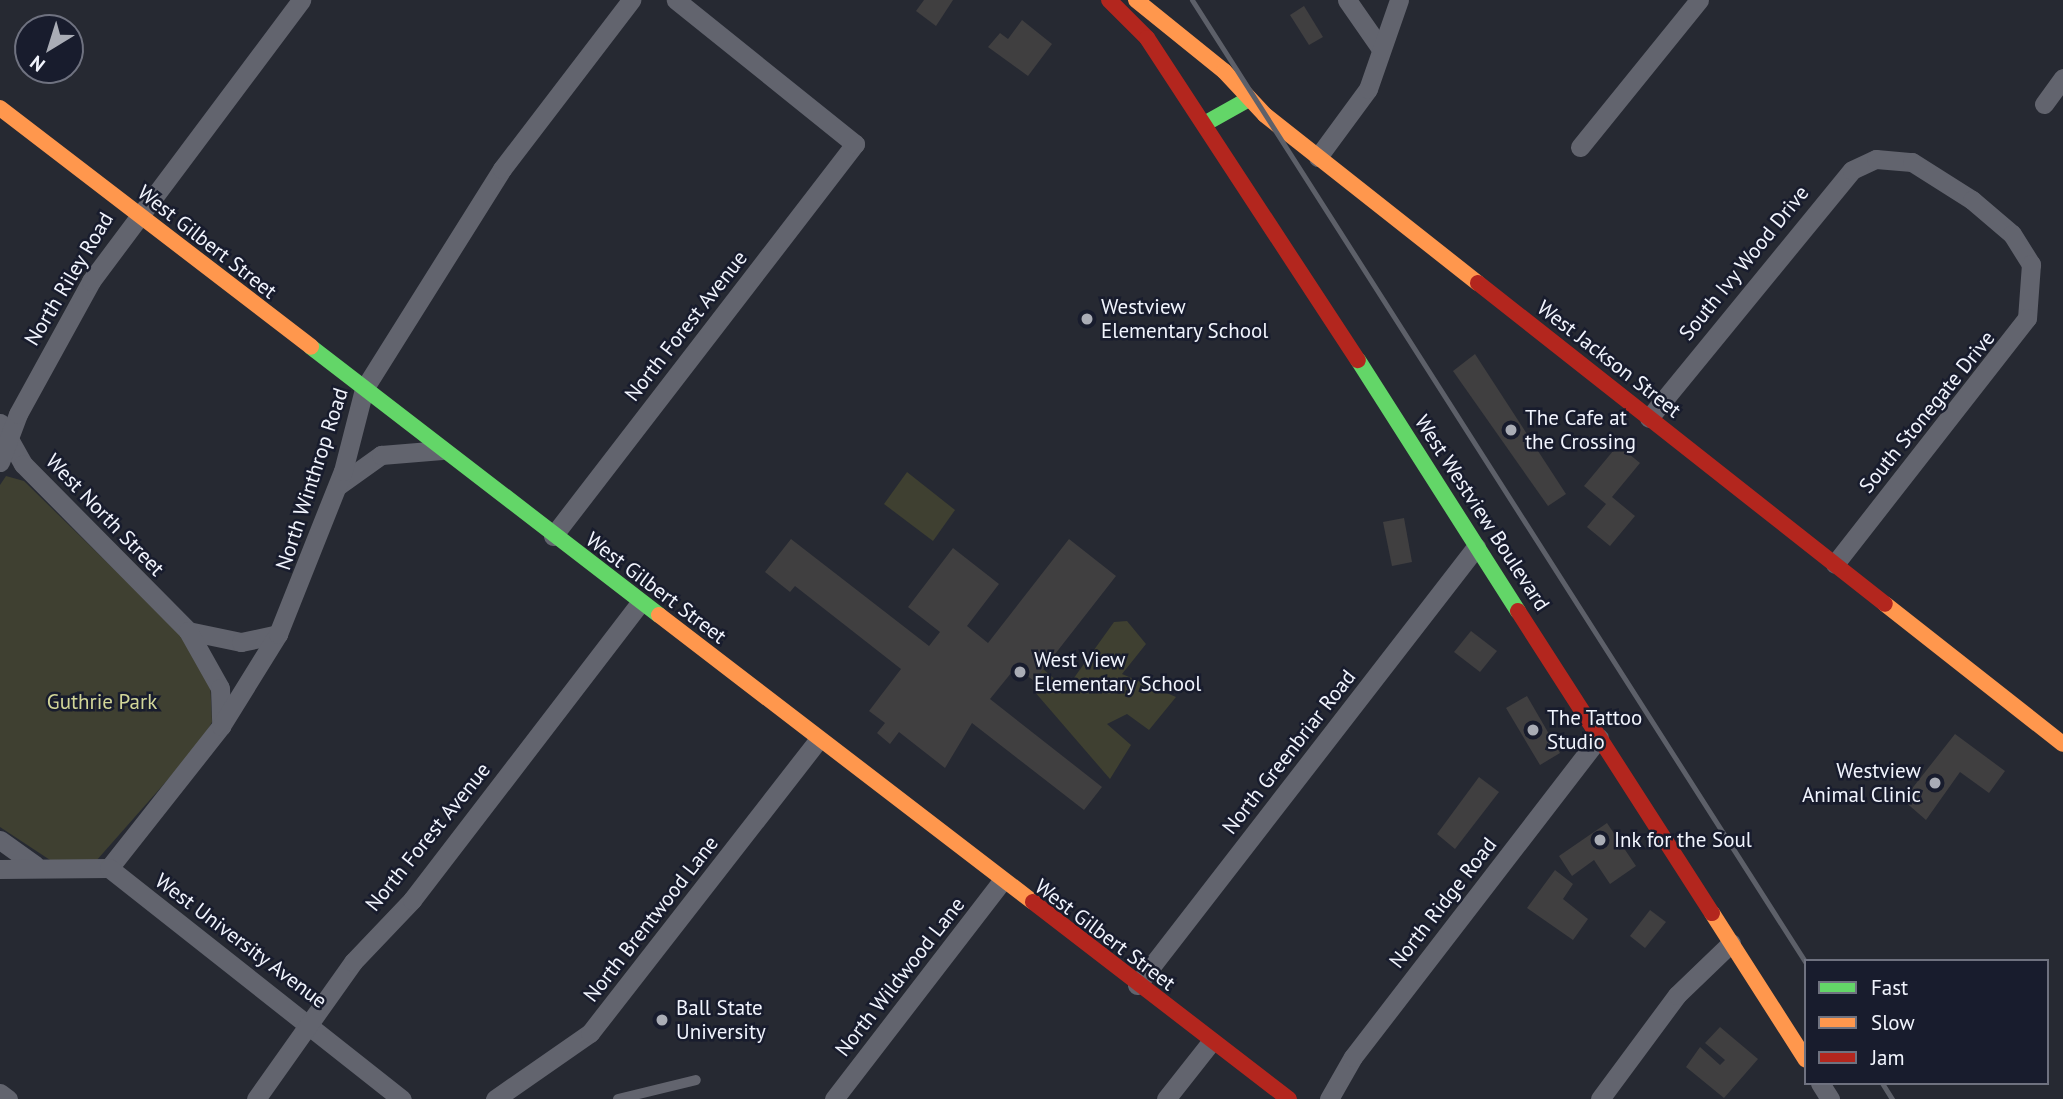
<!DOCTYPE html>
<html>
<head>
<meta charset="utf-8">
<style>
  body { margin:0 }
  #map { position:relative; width:2063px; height:1099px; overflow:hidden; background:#262932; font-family:"PT Sans",sans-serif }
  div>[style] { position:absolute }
  .green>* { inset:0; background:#3f4031 }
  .building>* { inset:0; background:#403f40 }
  .lane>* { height:10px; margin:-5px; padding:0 5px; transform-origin:5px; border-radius:5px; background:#62646e }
  .street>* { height:19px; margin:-9.5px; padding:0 9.5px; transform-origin:9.5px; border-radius:9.5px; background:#62646e }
  .fast>* { height:16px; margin:-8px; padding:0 8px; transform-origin:8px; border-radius:8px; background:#63d668 }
  .slow>* { height:16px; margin:-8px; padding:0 8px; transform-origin:8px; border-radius:8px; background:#ff974d }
  .jam>* { height:16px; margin:-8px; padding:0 8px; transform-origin:8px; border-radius:8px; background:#b3261e }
  .rail>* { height:5px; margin:-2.5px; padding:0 2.5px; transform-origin:2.5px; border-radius:2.5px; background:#5d6069 }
  .dots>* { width:19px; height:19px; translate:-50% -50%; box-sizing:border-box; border:4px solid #181c2d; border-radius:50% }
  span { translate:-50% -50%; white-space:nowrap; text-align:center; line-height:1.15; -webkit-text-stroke:5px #181c2d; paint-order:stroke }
  .street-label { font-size:21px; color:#f1f4fd }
  .poi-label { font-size:21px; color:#f1f4fd }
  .left { translate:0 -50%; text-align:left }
  .right { translate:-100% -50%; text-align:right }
  .park-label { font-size:21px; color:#d2d698 }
  .legend { position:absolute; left:1804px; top:959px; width:245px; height:126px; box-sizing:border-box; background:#181c2d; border:2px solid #6f7280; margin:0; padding:9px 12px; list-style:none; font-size:21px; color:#f1f4fd }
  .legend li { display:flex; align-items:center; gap:14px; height:35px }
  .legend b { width:35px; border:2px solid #6f7280 }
  .north { position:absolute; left:14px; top:14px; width:70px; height:70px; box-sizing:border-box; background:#181c2d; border:2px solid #6f7280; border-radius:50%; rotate:218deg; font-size:19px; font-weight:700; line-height:28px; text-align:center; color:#f1f4fd }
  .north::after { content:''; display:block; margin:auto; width:24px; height:32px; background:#aaadb6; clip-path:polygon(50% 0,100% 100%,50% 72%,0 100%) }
</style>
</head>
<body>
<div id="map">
  <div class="green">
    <i style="clip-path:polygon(907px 472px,955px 510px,933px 541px,884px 504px)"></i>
    <i style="clip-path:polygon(6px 476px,24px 481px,181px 635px,210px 681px,212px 722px,201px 742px,96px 861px,50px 860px,0 827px,0 485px)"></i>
    <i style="clip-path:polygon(1127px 621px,1146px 644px,1122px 674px,1176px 697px,1149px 730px,1127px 714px,1107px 724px,1131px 745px,1110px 779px,1034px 691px,1034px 681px,1043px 669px,1066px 689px,1114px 622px)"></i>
  </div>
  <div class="building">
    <i style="clip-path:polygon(924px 0,953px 0,936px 26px,916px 11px)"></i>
    <i style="clip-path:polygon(1304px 6px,1323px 37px,1309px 45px,1290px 15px)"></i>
    <i style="clip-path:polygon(1022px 20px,1052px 44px,1028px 76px,988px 47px,1000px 33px,1008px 39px)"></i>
    <i style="clip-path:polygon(1475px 354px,1566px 494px,1548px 506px,1453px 371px)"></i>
    <i style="clip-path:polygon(1618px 445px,1640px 463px,1612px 497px,1635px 516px,1610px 546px,1587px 527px,1606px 504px,1584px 486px)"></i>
    <i style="clip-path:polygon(1404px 518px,1412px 562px,1392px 566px,1383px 522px)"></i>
    <i style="clip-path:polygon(791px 539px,929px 646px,940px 632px,908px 607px,953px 548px,999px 584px,967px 626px,988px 643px,1069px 539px,1116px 576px,1034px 681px,1016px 667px,990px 699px,1102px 787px,1084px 810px,972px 723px,945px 768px,899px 732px,890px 744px,877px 733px,885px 723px,869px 711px,901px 669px,795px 586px,790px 592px,765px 572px)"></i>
    <i style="clip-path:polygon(1471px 631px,1497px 651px,1480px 672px,1454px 652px)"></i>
    <i style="clip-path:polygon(1527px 696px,1560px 753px,1540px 765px,1506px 708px)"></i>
    <i style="clip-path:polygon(1955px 734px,2005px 771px,1989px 793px,1960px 772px,1926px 820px,1903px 800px)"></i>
    <i style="clip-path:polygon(1479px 777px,1499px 792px,1455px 849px,1437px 834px)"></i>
    <i style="clip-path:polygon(1607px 823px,1636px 866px,1610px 884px,1594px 860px,1572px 876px,1559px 856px)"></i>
    <i style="clip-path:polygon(1555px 870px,1573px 884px,1563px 899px,1588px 919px,1573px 940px,1527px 908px)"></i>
    <i style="clip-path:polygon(1650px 910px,1666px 922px,1645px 948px,1630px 936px)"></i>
    <i style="clip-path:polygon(1720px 1027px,1758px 1059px,1724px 1098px,1686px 1067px,1700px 1047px,1720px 1065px,1725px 1060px,1705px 1043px)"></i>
  </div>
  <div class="lane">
    <i style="left:618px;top:1099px;width:80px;rotate:-13.7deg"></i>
  </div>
  <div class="street">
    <i style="left:1347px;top:0;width:56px;rotate:55.2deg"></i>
    <i style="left:2044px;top:104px;width:32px;rotate:-54deg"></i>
    <i style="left:1580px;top:147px;width:189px;rotate:-51deg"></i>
    <i style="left:1318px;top:157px;width:84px;rotate:-53.7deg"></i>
    <i style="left:1368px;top:89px;width:94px;rotate:-70.8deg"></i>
    <i style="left:1649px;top:418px;width:320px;rotate:-50.7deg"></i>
    <i style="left:1852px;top:170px;width:26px;rotate:-25deg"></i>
    <i style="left:1876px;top:159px;width:36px;rotate:5deg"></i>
    <i style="left:1912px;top:162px;width:71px;rotate:32.3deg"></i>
    <i style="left:1972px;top:200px;width:52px;rotate:40.4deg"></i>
    <i style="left:2012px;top:234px;width:36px;rotate:58deg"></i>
    <i style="left:2031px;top:264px;width:54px;rotate:94.2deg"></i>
    <i style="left:2027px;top:318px;width:312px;rotate:128deg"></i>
    <i style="left:0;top:423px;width:47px;rotate:60.7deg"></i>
    <i style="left:23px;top:464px;width:235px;rotate:45.3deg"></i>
    <i style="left:188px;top:631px;width:54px;rotate:11.7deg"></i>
    <i style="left:241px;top:642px;width:38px;rotate:-12deg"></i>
    <i style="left:0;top:462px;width:51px;rotate:-69.4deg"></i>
    <i style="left:18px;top:414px;width:152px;rotate:-61.2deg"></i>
    <i style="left:91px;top:281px;width:351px;rotate:-53.2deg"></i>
    <i style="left:339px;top:485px;width:52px;rotate:-35.5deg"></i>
    <i style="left:381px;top:455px;width:61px;rotate:-4.7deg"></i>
    <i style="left:553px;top:536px;width:495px;rotate:-52.4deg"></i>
    <i style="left:855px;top:144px;width:230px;rotate:-141.2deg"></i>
    <i style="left:188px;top:631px;width:65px;rotate:60.7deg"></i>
    <i style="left:220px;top:688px;width:38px;rotate:88deg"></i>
    <i style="left:0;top:840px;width:43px;rotate:35.5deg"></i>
    <i style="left:109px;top:868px;width:181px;rotate:-51.7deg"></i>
    <i style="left:221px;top:726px;width:108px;rotate:-58.2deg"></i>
    <i style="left:278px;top:634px;width:175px;rotate:-68.3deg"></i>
    <i style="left:343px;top:471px;width:85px;rotate:-75.6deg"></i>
    <i style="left:364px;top:389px;width:260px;rotate:-57.9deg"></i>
    <i style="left:502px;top:169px;width:213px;rotate:-52.6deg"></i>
    <i style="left:0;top:869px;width:109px;rotate:-0.5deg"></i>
    <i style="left:109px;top:868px;width:373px;rotate:38.3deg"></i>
    <i style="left:1137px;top:985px;width:554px;rotate:-52.26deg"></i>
    <i style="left:1820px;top:1083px;width:19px;rotate:58deg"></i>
    <i style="left:0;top:1093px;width:10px;rotate:37deg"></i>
    <i style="left:256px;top:1099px;width:168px;rotate:-54.7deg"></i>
    <i style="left:353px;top:962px;width:86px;rotate:-46.4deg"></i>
    <i style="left:412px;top:900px;width:373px;rotate:-52.5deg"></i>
    <i style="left:495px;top:1099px;width:116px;rotate:-34.8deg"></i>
    <i style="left:590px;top:1033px;width:371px;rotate:-52.1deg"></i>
    <i style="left:834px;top:1099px;width:274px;rotate:-52.4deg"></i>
    <i style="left:1166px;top:1099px;width:73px;rotate:-51.7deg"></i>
    <i style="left:1329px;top:1099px;width:48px;rotate:-60.3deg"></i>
    <i style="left:1353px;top:1057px;width:403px;rotate:-52.4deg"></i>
    <i style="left:1600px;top:1099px;width:129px;rotate:-53.5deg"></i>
    <i style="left:1677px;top:995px;width:75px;rotate:-43.9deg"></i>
  </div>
  <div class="fast">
    <i style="left:1206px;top:123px;width:49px;rotate:-29.2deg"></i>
    <i style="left:311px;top:347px;width:439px;rotate:37.6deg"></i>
    <i style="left:1358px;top:360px;width:298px;rotate:57.5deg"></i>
  </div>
  <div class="slow">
    <i style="left:1136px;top:0;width:113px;rotate:38.9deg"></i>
    <i style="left:1224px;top:71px;width:60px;rotate:47deg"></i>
    <i style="left:1265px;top:115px;width:271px;rotate:38.3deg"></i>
    <i style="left:0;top:108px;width:392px;rotate:37.5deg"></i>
    <i style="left:1885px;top:604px;width:226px;rotate:38.2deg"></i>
    <i style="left:659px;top:615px;width:471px;rotate:37.5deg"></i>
    <i style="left:1712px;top:913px;width:174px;rotate:57.4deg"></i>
  </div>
  <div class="jam">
    <i style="left:1109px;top:0;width:54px;rotate:45deg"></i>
    <i style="left:1147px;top:38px;width:385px;rotate:56.8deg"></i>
    <i style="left:1478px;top:283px;width:518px;rotate:38.26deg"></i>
    <i style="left:1518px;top:611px;width:359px;rotate:57.3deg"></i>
    <i style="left:1033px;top:902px;width:323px;rotate:37.6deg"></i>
  </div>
  <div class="rail">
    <i style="left:1192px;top:0;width:1142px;rotate:57.48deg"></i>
    <i style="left:1882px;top:1083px;width:19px;rotate:58deg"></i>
  </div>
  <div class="dots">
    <i style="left:1087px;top:319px;background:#aaadb6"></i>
    <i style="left:1511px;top:430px;background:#aaadb6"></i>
    <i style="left:1020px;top:672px;background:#aaadb6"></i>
    <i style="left:1533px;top:730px;background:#aaadb6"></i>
    <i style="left:1935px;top:783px;background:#aaadb6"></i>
    <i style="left:1600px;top:840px;background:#aaadb6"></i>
    <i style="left:662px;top:1020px;background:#aaadb6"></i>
  </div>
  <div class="street-label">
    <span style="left:207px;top:242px;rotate:38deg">West Gilbert Street</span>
    <span style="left:1744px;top:263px;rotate:-51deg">South Ivy Wood Drive</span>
    <span style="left:69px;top:279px;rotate:-59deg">North Riley Road</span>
    <span style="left:686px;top:326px;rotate:-52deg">North Forest Avenue</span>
    <span style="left:1609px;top:359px;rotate:38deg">West Jackson Street</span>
    <span style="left:1927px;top:412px;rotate:-51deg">South Stonegate Drive</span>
    <span style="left:312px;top:479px;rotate:-72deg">North Winthrop Road</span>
    <span style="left:1482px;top:513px;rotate:57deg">West Westview Boulevard</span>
    <span style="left:105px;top:515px;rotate:46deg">West North Street</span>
    <span style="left:656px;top:588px;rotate:37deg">West Gilbert Street</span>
    <span style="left:1289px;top:752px;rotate:-52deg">North Greenbriar Road</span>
    <span style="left:428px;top:837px;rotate:-51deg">North Forest Avenue</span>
    <span style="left:1443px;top:903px;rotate:-52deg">North Ridge Road</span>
    <span style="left:651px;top:919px;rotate:-52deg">North Brentwood Lane</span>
    <span style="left:1105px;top:935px;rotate:37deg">West Gilbert Street</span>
    <span style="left:241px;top:941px;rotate:37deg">West University Avenue</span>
    <span style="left:900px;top:977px;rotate:-52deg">North Wildwood Lane</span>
  </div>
  <div class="poi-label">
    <span class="left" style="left:1101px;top:319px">Westview<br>Elementary School</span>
    <span class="left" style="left:1525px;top:430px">The Cafe at<br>the Crossing</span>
    <span class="left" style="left:1034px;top:672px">West View<br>Elementary School</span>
    <span class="left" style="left:1547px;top:730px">The Tattoo<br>Studio</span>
    <span class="right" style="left:1921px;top:783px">Westview<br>Animal Clinic</span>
    <span class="left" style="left:1614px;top:840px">Ink for the Soul</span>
    <span class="left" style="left:676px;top:1020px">Ball State<br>University</span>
  </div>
  <div class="park-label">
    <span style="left:102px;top:702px">Guthrie Park</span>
  </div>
  <ul class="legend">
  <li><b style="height:9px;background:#63d668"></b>Fast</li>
  <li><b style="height:9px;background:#ff974d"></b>Slow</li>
  <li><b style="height:9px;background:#b3261e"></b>Jam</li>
  </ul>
  <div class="north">N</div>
</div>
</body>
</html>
